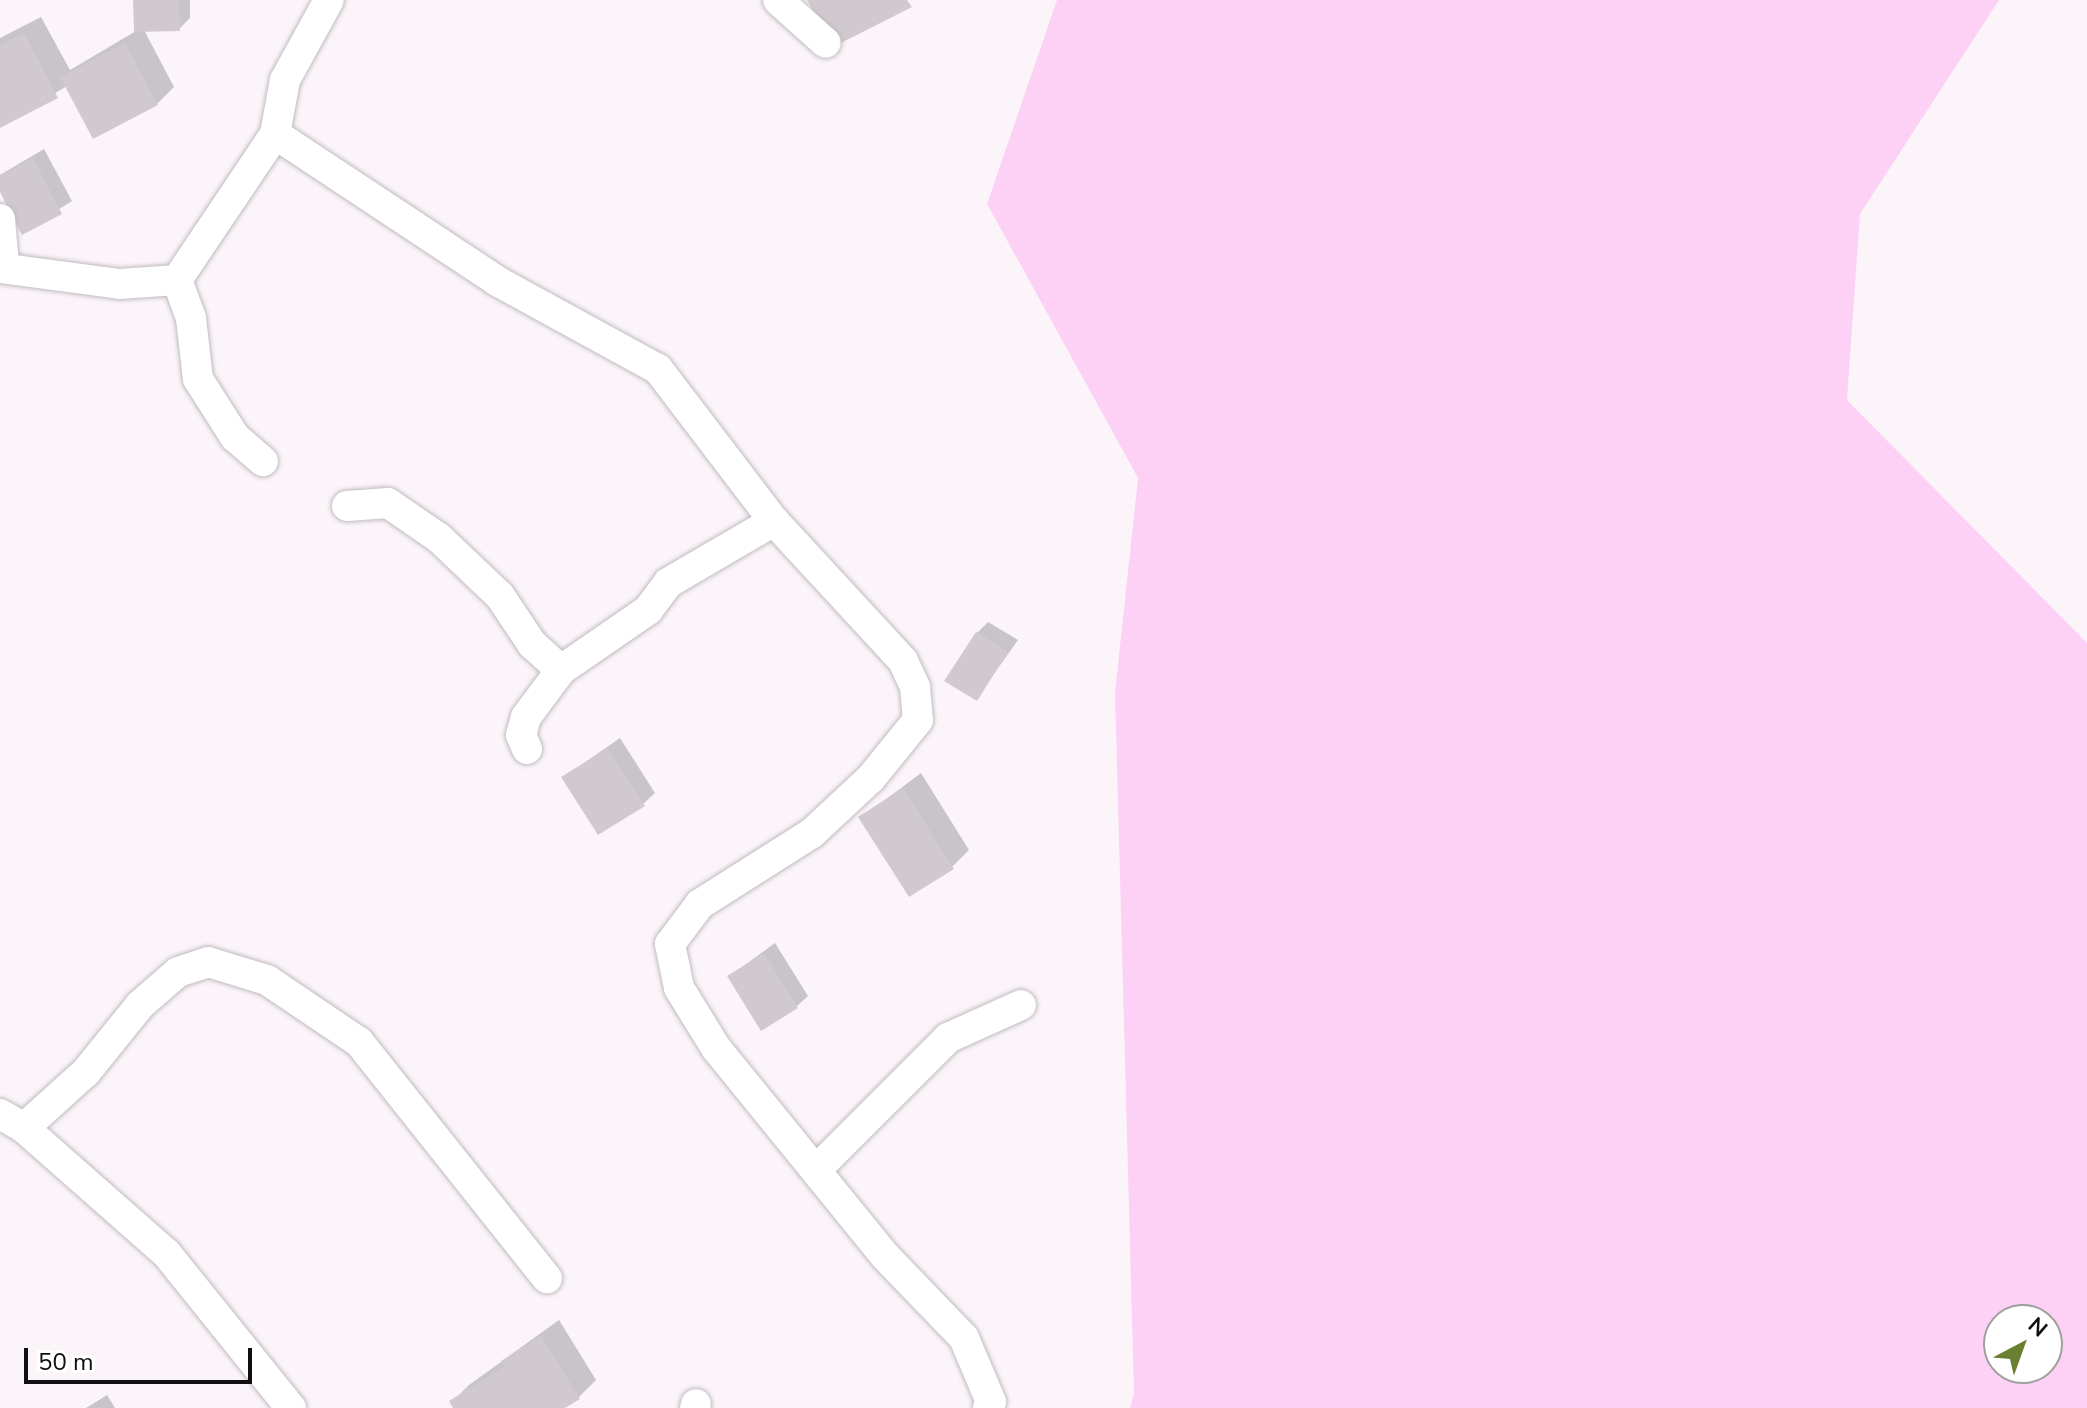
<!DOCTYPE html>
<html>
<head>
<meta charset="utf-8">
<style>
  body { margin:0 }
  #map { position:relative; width:2087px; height:1408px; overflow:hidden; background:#fbf5fa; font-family:"Nunito Sans",sans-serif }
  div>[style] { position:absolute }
  .green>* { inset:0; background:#fdd1f5 }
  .shadow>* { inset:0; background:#0003 }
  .building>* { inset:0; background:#d0cacf }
  .roads { filter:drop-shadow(0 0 2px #c1bbc0) drop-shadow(0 0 2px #c1bbc0) }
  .minor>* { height:30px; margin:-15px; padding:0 15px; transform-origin:15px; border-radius:15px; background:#fff }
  span { translate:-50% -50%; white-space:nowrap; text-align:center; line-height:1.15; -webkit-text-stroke:6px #fff; paint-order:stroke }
  .north { position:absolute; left:1983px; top:1304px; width:80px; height:80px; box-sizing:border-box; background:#fff; border:2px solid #a09fa0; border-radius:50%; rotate:41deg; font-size:22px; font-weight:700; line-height:32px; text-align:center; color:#110f11 }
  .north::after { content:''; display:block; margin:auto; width:28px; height:36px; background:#6a7f30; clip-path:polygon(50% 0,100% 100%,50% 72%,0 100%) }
  .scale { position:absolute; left:24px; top:1348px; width:228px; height:36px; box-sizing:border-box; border:4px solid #110f11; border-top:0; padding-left:10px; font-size:24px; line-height:28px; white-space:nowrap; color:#110f11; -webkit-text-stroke:6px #fff; paint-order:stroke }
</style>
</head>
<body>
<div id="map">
  <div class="green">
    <i style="clip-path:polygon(evenodd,1057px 0,1999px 0,1860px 214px,1847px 400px,2087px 643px,2087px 1408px,1130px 1408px,1134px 1394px,1115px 693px,1138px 478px,987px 204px,1057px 0,1999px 1320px,2047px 1320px,2047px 1368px,1999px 1368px,1999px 1320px)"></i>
  </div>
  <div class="shadow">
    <i style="clip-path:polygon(135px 0,190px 0,190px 18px,179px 29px,144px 30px,174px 87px,157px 104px,67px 86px,0 126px,0 38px,41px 17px,70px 70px,136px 31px)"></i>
    <i style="clip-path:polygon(44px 149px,72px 201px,23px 232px,0 188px,0 175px)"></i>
    <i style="clip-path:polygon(988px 622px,1018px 640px,976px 699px,977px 633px)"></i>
    <i style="clip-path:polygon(620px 738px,655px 793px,643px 804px,564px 777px)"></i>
    <i style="clip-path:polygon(921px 773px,969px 850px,952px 867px,861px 818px)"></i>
    <i style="clip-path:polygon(775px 943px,808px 996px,796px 1007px,730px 976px)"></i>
    <i style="clip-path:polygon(559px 1320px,596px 1380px,579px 1397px,562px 1408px,456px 1408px,452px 1402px,469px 1385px)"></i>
    <i style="clip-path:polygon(107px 1395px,115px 1408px,86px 1408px)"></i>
  </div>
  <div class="building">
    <i style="clip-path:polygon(133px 0,179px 0,180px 31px,134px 32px)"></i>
    <i style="clip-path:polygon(807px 0,907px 0,912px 7px,835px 46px)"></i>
    <i style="clip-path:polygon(24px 33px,58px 98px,0 128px,0 45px)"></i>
    <i style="clip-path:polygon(125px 43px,158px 105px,93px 139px,60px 77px)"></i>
    <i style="clip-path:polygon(33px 158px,62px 214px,22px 235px,0 192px,0 176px)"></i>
    <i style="clip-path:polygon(976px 632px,1008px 652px,977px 701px,944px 681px)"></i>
    <i style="clip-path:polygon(608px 748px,645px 806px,598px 835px,561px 777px)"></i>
    <i style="clip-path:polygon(903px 788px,954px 869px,909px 897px,858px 817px)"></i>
    <i style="clip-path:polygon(764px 953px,798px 1008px,761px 1031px,727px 976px)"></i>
    <i style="clip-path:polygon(541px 1336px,580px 1399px,565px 1408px,453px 1408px,449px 1401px,505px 1366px,501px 1361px)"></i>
  </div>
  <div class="roads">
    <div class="minor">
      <i style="left:778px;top:0;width:64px;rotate:41.9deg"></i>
      <i style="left:275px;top:134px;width:266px;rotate:33.5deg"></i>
      <i style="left:497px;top:281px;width:183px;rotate:28.7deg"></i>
      <i style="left:658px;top:369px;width:191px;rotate:52.7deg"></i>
      <i style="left:774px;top:521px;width:190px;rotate:47.3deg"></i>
      <i style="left:903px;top:661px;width:29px;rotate:65deg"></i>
      <i style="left:915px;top:687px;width:33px;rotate:85deg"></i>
      <i style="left:918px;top:720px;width:75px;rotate:129deg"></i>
      <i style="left:871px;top:778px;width:81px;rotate:137deg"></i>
      <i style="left:812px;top:833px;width:133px;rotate:147.6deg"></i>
      <i style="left:700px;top:904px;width:50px;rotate:126.9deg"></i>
      <i style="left:670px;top:944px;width:45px;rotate:78.4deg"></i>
      <i style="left:679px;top:988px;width:70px;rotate:58.3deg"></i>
      <i style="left:716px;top:1048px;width:269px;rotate:50.9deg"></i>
      <i style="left:886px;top:1257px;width:112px;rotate:46.1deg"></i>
      <i style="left:964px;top:1338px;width:69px;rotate:67.1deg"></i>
      <i style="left:991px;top:1402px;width:7px;rotate:117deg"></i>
      <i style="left:0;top:219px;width:47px;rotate:85.1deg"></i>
      <i style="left:0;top:268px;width:121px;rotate:7.6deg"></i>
      <i style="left:120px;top:284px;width:57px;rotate:-4deg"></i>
      <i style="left:177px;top:280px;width:176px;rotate:-56.1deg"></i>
      <i style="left:275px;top:134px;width:55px;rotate:-79.5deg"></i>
      <i style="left:285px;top:80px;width:91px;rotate:-61.2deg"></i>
      <i style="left:177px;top:280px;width:40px;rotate:69.8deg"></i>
      <i style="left:191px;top:318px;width:61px;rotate:83.5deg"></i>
      <i style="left:198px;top:379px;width:69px;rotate:57.5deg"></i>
      <i style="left:235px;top:437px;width:37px;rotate:41deg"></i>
      <i style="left:347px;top:506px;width:41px;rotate:-4.2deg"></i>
      <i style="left:388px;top:503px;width:62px;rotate:34.5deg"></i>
      <i style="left:439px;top:538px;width:84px;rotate:43.6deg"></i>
      <i style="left:500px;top:596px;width:58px;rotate:56.3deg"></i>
      <i style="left:532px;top:644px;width:39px;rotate:42deg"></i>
      <i style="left:527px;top:749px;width:15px;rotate:-113deg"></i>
      <i style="left:521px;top:735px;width:19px;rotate:-74deg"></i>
      <i style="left:526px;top:717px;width:59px;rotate:-53.3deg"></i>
      <i style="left:561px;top:670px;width:106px;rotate:-34.6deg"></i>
      <i style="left:648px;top:610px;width:34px;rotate:-53deg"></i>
      <i style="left:668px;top:583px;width:123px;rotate:-30.3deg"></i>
      <i style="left:0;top:1114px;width:28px;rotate:30deg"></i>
      <i style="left:24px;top:1128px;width:191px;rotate:41.4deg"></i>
      <i style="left:167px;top:1254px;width:198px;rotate:51.2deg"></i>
      <i style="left:24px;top:1128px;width:84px;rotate:-42.1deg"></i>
      <i style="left:86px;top:1072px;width:86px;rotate:-51.1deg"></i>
      <i style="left:140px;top:1005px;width:50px;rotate:-41deg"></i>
      <i style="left:178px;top:972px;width:32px;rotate:-18deg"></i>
      <i style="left:208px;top:962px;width:62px;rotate:17deg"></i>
      <i style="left:267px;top:980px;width:111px;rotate:34deg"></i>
      <i style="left:359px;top:1042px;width:302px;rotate:51.5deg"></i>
      <i style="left:816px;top:1170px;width:187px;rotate:-45deg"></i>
      <i style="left:948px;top:1038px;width:80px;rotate:-24.3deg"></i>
      <i style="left:695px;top:1408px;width:4px;rotate:-76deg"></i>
    </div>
  </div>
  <div class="north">N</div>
  <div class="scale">50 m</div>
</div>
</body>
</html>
